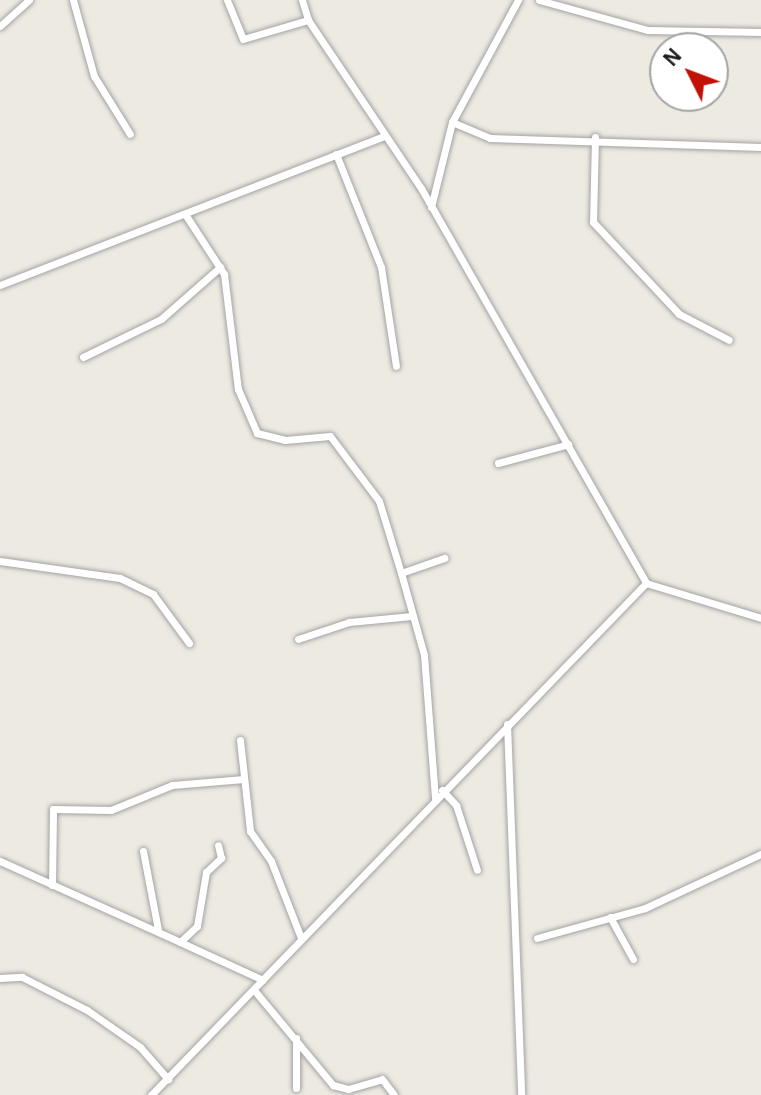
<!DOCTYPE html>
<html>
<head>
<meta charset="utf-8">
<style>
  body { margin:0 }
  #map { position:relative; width:761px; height:1095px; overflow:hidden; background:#edeae2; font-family:"Alegreya Sans",sans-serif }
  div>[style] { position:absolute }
  .roads { filter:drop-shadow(0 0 2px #a3a3a3) drop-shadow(0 0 2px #a3a3a3) }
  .minor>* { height:7px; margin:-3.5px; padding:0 3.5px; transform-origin:3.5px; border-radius:3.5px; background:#fff }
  span { translate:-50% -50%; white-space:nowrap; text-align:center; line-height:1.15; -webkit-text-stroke:6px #fff; paint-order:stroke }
  .north { position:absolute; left:649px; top:32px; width:80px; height:80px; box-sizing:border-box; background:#fff; border:2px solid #a4a4a4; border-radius:50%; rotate:312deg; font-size:22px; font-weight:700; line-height:32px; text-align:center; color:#1c1c1c }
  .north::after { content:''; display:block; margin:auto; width:28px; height:36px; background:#c21106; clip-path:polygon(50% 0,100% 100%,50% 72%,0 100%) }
</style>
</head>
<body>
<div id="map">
  <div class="roads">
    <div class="minor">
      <i style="left:73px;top:0;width:79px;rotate:74.6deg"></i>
      <i style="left:94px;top:76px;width:68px;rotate:58.2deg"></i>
      <i style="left:227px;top:0;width:42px;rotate:67.7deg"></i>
      <i style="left:243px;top:39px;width:68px;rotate:-16.3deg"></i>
      <i style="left:302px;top:0;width:21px;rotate:73deg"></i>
      <i style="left:308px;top:20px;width:202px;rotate:56.1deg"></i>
      <i style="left:421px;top:188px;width:455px;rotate:60.3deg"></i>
      <i style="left:646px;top:583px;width:120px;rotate:16.9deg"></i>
      <i style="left:539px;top:0;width:113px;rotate:15.4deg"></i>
      <i style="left:648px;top:30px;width:113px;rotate:1deg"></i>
      <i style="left:0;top:26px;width:39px;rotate:-42deg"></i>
      <i style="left:452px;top:122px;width:41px;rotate:22.8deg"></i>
      <i style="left:490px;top:138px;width:271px;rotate:1.9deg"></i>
      <i style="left:595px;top:137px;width:85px;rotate:91.3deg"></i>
      <i style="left:593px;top:222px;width:126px;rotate:46.9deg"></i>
      <i style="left:679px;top:314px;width:56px;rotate:27.5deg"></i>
      <i style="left:336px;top:154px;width:122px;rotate:68.3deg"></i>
      <i style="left:381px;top:267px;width:100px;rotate:81.4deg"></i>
      <i style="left:431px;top:207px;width:88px;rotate:-76.1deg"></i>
      <i style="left:452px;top:122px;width:139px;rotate:-61.6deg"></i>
      <i style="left:185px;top:214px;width:72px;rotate:57deg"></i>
      <i style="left:224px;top:274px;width:116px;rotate:83.1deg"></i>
      <i style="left:238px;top:389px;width:48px;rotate:66.6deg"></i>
      <i style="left:257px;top:433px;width:29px;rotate:14deg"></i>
      <i style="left:285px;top:440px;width:45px;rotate:-5.1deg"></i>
      <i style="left:330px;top:436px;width:81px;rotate:53deg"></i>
      <i style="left:379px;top:501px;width:75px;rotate:73deg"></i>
      <i style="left:401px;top:573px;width:46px;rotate:-19.2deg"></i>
      <i style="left:0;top:285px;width:413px;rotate:-21.2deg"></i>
      <i style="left:83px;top:357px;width:87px;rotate:-26deg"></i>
      <i style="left:161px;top:319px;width:79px;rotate:-41.4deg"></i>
      <i style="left:498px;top:463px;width:73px;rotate:-15deg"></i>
      <i style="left:0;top:561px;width:121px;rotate:8.1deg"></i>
      <i style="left:120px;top:578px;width:37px;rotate:26deg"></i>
      <i style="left:153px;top:594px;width:61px;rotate:53.7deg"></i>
      <i style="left:401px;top:573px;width:85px;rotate:74.3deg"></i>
      <i style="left:424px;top:655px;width:144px;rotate:85.6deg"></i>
      <i style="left:298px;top:639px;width:54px;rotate:-18.4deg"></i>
      <i style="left:349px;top:622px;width:63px;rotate:-5.4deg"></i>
      <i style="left:507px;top:724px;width:371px;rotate:87.8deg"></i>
      <i style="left:240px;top:740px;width:92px;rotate:83.7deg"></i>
      <i style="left:250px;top:831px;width:37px;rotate:55deg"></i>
      <i style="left:271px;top:861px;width:83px;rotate:68.7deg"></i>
      <i style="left:442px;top:790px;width:21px;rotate:47deg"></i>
      <i style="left:456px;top:805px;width:68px;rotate:72.1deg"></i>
      <i style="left:143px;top:851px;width:80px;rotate:79.2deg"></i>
      <i style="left:0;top:861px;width:197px;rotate:24.2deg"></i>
      <i style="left:180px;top:942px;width:23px;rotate:-43deg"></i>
      <i style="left:197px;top:926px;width:55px;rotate:-80.5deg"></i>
      <i style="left:206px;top:872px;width:21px;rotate:-43deg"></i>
      <i style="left:221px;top:858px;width:13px;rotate:-103deg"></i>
      <i style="left:52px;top:885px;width:76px;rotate:-89.2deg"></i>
      <i style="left:53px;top:809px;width:58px;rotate:1deg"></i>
      <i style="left:111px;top:810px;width:66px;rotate:-22.3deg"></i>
      <i style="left:172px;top:785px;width:72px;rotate:-4.8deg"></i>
      <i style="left:610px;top:917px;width:48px;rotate:61.3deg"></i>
      <i style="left:537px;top:938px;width:112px;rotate:-15.5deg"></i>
      <i style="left:645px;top:908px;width:128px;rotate:-25deg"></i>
      <i style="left:180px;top:942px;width:91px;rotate:24.6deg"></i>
      <i style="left:0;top:978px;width:22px;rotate:-3deg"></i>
      <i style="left:22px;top:977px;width:73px;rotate:26.9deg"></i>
      <i style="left:87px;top:1010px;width:65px;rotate:34.9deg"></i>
      <i style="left:140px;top:1047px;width:43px;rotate:48.8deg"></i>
      <i style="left:254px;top:990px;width:124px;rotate:50.3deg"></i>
      <i style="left:333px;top:1085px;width:16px;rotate:15deg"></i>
      <i style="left:348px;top:1089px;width:35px;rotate:-16deg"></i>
      <i style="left:382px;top:1079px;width:20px;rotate:53deg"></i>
      <i style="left:296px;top:1088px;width:50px;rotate:-90deg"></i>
      <i style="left:151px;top:1095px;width:712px;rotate:-45.97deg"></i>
    </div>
  </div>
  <div class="north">N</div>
</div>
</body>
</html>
